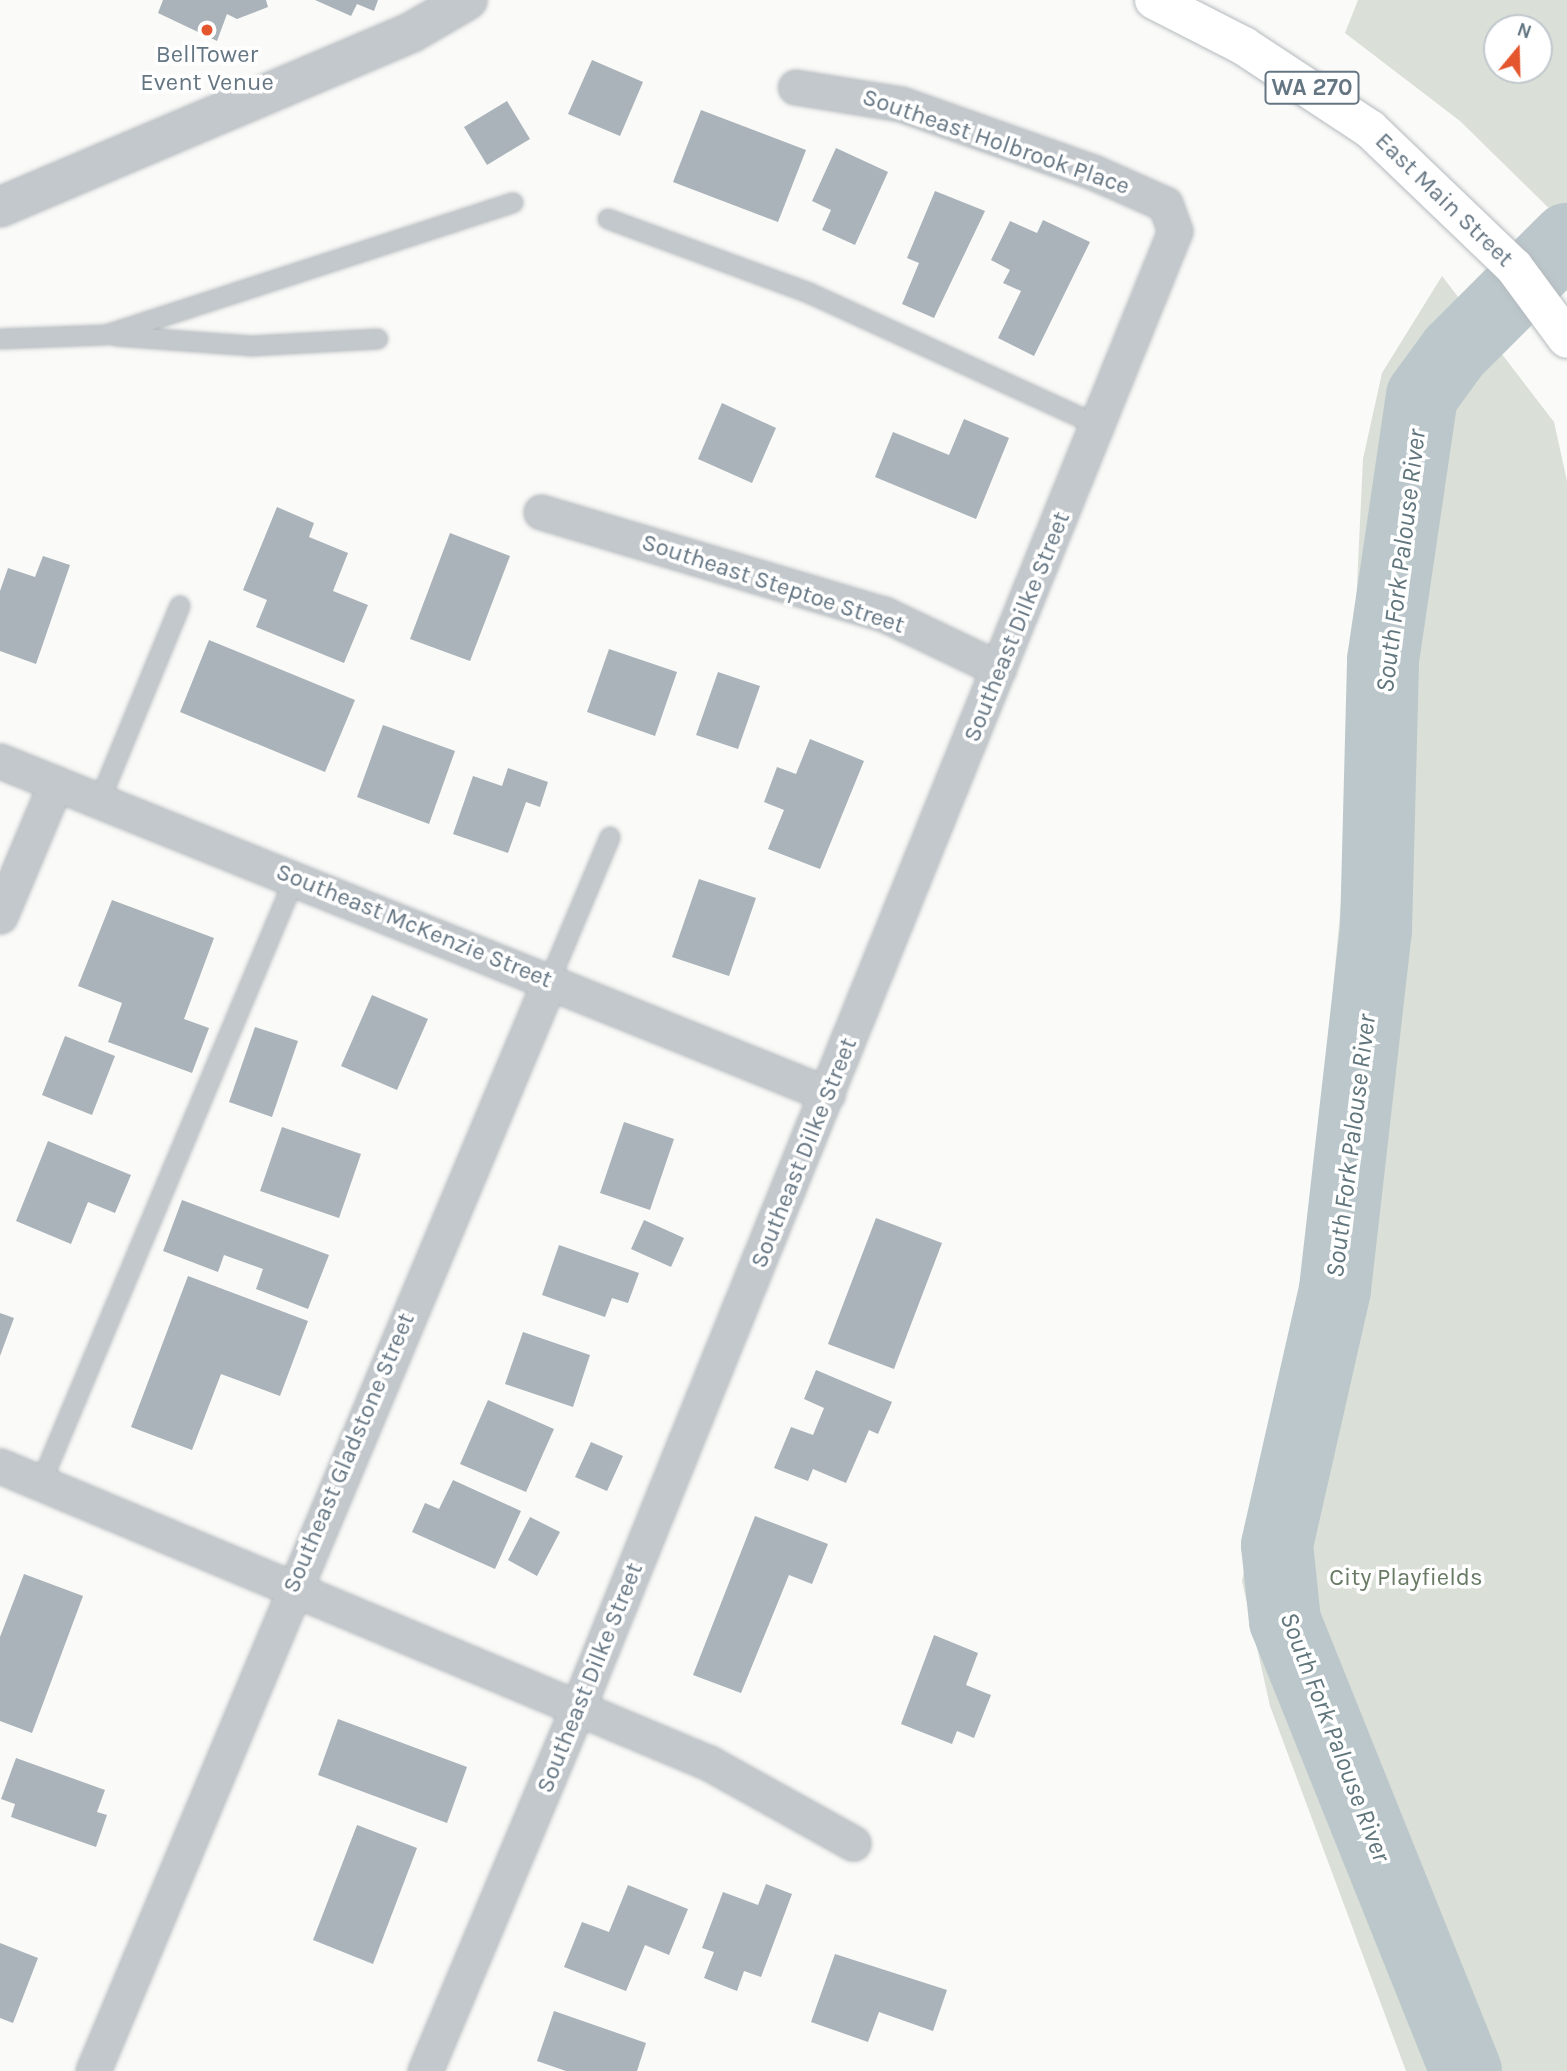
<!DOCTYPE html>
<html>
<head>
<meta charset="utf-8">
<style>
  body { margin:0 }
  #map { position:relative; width:1567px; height:2071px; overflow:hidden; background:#fafaf8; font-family:Karla,sans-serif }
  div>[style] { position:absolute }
  .green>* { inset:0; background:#dadfd7 }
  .river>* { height:72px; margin:-36px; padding:0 36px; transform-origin:36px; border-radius:36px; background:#bbc7cb }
  .building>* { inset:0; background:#aab3b9 }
  .roads { filter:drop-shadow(0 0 2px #b5babe) drop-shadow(0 0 2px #b5babe) }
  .service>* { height:18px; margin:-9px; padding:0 9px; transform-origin:9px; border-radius:9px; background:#c3c8cc }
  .minor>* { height:33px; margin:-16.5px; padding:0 16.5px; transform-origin:16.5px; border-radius:16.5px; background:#c3c8cc }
  .tertiary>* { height:38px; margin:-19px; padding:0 19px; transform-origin:19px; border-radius:19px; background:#c3c8cc }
  .primary>* { height:38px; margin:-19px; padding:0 19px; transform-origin:19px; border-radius:19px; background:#fff }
  .dots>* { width:19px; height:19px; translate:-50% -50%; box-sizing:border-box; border:4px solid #fff; border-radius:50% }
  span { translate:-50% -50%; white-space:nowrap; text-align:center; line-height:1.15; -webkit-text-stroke:7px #fff; paint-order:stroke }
  .shield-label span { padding:2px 5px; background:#fff; border:2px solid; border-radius:5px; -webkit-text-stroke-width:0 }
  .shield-label { font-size:23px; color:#657683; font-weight:700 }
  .poi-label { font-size:24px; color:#657683 }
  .street-label { font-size:24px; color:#657683 }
  .park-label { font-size:24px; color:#687a64 }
  .water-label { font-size:26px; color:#60757c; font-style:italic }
  .north { position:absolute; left:1483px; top:14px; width:70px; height:70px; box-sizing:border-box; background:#fff; border:2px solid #c1c8cd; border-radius:50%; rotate:19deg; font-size:19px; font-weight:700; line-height:28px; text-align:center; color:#657683 }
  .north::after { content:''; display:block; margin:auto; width:24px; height:32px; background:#e4572e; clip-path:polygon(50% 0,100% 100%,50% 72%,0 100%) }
</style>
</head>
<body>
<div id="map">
  <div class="green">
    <i style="clip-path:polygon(evenodd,1358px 0,1567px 0,1567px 226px,1460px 121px,1345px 33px,1358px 0,1497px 28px,1539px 28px,1539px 70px,1497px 70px,1497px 28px)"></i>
    <i style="clip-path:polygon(1442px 276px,1554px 422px,1567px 481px,1567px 2071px,1406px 2071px,1270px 1706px,1242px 1581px,1300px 1317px,1312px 1217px,1343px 881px,1363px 459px,1382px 373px)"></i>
  </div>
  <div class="river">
    <i style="left:1466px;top:2071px;width:485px;rotate:-111.9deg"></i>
    <i style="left:1285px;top:1621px;width:76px;rotate:-96deg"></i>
    <i style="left:1277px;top:1545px;width:262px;rotate:-77.2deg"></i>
    <i style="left:1335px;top:1289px;width:361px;rotate:-83.5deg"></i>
    <i style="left:1376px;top:930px;width:270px;rotate:-88.5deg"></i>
    <i style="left:1383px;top:660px;width:267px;rotate:-81.6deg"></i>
    <i style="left:1422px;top:396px;width:54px;rotate:-54deg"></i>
    <i style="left:1454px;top:352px;width:160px;rotate:-45deg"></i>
  </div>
  <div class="building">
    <i style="clip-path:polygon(163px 0,266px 0,268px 7px,237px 19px,227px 14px,217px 41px,158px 13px)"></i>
    <i style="clip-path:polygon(315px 0,378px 0,374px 11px,357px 4px,351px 16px)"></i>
    <i style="clip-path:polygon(592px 60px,643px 82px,620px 136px,568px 114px)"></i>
    <i style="clip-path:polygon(507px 101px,530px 139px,487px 165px,464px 127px)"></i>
    <i style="clip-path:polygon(701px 110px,806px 150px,778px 222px,673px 182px)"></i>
    <i style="clip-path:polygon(836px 148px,888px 172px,855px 245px,822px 230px,831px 210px,812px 201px)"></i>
    <i style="clip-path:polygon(935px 191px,985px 211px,934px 318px,902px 304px,919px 263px,907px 258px)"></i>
    <i style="clip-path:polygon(1043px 220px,1090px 242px,1034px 356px,998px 338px,1021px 291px,1003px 283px,1010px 270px,991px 260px,1010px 221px,1037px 233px)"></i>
    <i style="clip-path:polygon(722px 403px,776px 428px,752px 483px,698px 459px)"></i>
    <i style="clip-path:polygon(964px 419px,1009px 438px,976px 519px,875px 477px,893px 432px,949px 455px)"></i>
    <i style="clip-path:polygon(277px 507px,314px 523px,309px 537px,348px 553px,333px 591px,368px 605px,344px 663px,256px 627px,267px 600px,243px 590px)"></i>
    <i style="clip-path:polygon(450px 533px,510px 556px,470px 661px,410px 639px)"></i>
    <i style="clip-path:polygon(43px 556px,70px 565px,36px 664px,0 651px,0 591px,8px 568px,35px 577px)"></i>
    <i style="clip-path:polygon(209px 640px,355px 700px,325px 772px,180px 712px)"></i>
    <i style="clip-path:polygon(609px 649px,677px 672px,655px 736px,587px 712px)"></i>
    <i style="clip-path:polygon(718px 672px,760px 686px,738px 749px,696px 735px)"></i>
    <i style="clip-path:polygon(383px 725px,455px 751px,429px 824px,357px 797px)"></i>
    <i style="clip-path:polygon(810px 739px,864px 761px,820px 869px,768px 849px,784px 810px,764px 802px,777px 767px,796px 774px)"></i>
    <i style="clip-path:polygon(508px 768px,548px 782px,540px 807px,526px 802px,508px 853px,453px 834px,473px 776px,502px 786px)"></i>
    <i style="clip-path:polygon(699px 879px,756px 898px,729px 976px,672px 957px)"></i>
    <i style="clip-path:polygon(112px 900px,214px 938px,184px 1019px,209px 1028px,192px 1073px,108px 1042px,122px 1003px,78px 986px)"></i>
    <i style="clip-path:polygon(372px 995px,428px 1019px,397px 1090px,341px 1066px)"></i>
    <i style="clip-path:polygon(255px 1027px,298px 1041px,272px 1117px,229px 1102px)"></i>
    <i style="clip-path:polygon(65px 1036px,115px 1056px,92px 1115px,42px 1095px)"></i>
    <i style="clip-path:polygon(624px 1122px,674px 1139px,650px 1210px,600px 1193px)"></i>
    <i style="clip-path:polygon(282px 1127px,361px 1154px,339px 1218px,260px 1191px)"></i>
    <i style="clip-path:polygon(48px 1141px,131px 1175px,115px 1213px,88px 1202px,71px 1244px,16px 1221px)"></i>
    <i style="clip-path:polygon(182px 1200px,329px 1255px,308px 1309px,256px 1289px,263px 1269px,224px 1255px,218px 1272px,163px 1251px)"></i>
    <i style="clip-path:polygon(876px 1218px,942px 1243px,894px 1369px,828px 1344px)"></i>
    <i style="clip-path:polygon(644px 1220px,684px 1238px,671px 1267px,631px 1249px)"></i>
    <i style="clip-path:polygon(559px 1245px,639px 1273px,628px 1303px,612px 1298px,605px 1317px,542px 1295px)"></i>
    <i style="clip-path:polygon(188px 1276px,308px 1321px,280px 1396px,221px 1374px,192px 1450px,131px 1427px)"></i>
    <i style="clip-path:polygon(0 1313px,14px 1318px,0 1356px)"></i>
    <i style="clip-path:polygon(523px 1332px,590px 1355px,573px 1407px,505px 1384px)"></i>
    <i style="clip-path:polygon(816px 1370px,892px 1402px,878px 1434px,869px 1430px,846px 1483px,813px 1469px,808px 1481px,774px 1468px,791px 1427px,813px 1435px,824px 1408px,804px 1399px)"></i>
    <i style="clip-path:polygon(488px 1400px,554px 1429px,526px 1492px,460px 1464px)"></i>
    <i style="clip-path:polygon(591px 1442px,623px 1456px,607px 1491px,575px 1477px)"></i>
    <i style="clip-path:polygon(453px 1480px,521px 1511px,495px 1569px,412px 1532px,425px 1503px,439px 1509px)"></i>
    <i style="clip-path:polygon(755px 1516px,828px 1544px,812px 1584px,789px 1575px,741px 1693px,693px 1675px)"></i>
    <i style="clip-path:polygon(530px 1517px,560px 1532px,537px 1576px,508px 1560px)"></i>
    <i style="clip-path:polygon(24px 1574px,83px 1596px,32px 1733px,0 1721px,0 1637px)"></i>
    <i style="clip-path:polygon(934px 1635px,978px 1653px,966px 1685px,991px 1695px,974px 1738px,957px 1731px,952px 1744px,901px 1724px)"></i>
    <i style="clip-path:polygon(338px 1719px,467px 1767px,447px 1823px,318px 1775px)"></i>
    <i style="clip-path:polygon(16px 1758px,105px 1790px,97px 1812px,107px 1815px,96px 1847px,11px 1817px,15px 1804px,1px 1799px)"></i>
    <i style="clip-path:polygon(357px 1825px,417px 1848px,373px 1964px,313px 1940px)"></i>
    <i style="clip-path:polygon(766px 1884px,792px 1894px,761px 1977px,744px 1971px,737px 1991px,704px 1978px,714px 1952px,702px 1948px,723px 1892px,758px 1905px)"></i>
    <i style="clip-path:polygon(628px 1885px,688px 1909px,669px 1955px,645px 1945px,626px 1991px,564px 1967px,582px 1922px,609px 1932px)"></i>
    <i style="clip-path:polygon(0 1943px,38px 1958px,13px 2023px,0 2018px)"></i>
    <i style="clip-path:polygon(835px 1954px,947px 1990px,933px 2031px,879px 2012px,868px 2042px,811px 2022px)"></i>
    <i style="clip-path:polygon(554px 2011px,646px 2043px,637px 2071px,566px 2071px,537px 2061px)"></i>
  </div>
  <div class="roads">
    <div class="service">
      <i style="left:608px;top:219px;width:214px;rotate:20.2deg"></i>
      <i style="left:809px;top:293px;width:320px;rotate:24.6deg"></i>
      <i style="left:116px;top:336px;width:135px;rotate:4.2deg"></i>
      <i style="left:251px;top:346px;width:127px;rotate:-3.2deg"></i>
      <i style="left:0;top:339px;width:106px;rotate:-2.2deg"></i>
      <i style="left:106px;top:335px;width:428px;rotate:-18deg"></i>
      <i style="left:100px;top:800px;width:210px;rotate:-67.6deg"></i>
      <i style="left:550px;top:980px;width:155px;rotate:-67.2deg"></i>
      <i style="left:41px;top:1483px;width:656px;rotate:-67.23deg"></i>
    </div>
    <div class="minor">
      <i style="left:541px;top:512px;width:358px;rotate:16.6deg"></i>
      <i style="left:884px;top:614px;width:127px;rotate:25.6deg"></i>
      <i style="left:0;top:761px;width:892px;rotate:21.93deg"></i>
      <i style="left:0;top:916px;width:144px;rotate:-67.2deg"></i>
      <i style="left:0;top:1466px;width:769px;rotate:22.73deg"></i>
      <i style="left:709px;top:1763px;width:165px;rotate:29.1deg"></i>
      <i style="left:93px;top:2071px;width:1183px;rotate:-67.27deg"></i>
      <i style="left:425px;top:2071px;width:395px;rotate:-67.2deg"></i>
      <i style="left:578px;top:1707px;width:1592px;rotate:-67.98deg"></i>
      <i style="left:1175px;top:231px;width:29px;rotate:-110deg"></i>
      <i style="left:1165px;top:204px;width:79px;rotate:-156deg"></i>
      <i style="left:1093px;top:172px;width:204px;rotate:-160.5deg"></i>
      <i style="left:901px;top:104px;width:107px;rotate:-170.9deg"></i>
    </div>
    <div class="tertiary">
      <i style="left:0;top:207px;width:448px;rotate:-23deg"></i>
      <i style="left:412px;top:32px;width:64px;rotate:-30.2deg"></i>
    </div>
    <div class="primary">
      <i style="left:1154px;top:0;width:101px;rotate:27.1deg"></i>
      <i style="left:1244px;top:46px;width:151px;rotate:33.4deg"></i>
      <i style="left:1370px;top:129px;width:199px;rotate:43.8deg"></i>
      <i style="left:1514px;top:267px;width:89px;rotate:53.6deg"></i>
    </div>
  </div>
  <div class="dots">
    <i style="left:207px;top:30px;background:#e4572e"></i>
  </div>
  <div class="shield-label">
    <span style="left:1312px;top:88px">WA 270</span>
  </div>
  <div class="poi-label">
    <span style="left:207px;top:69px">BellTower<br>Event Venue</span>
  </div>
  <div class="street-label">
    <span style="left:996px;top:142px;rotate:19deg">Southeast Holbrook Place</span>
    <span style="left:1444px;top:200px;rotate:44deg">East Main Street</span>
    <span style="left:773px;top:584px;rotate:18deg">Southeast Steptoe Street</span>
    <span style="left:1017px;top:627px;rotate:-68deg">Southeast Dilke Street</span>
    <span style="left:414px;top:926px;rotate:22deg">Southeast McKenzie Street</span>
    <span style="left:804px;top:1153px;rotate:-68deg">Southeast Dilke Street</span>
    <span style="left:349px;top:1453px;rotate:-67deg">Southeast Gladstone Street</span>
    <span style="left:590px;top:1678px;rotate:-68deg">Southeast Dilke Street</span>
  </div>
  <div class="park-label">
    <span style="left:1406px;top:1578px">City Playfields</span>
  </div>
  <div class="water-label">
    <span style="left:1401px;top:561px;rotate:-83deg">South Fork Palouse River</span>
    <span style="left:1351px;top:1146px;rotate:-83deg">South Fork Palouse River</span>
    <span style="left:1335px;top:1737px;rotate:69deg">South Fork Palouse River</span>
  </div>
  <div class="north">N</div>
</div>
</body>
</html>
